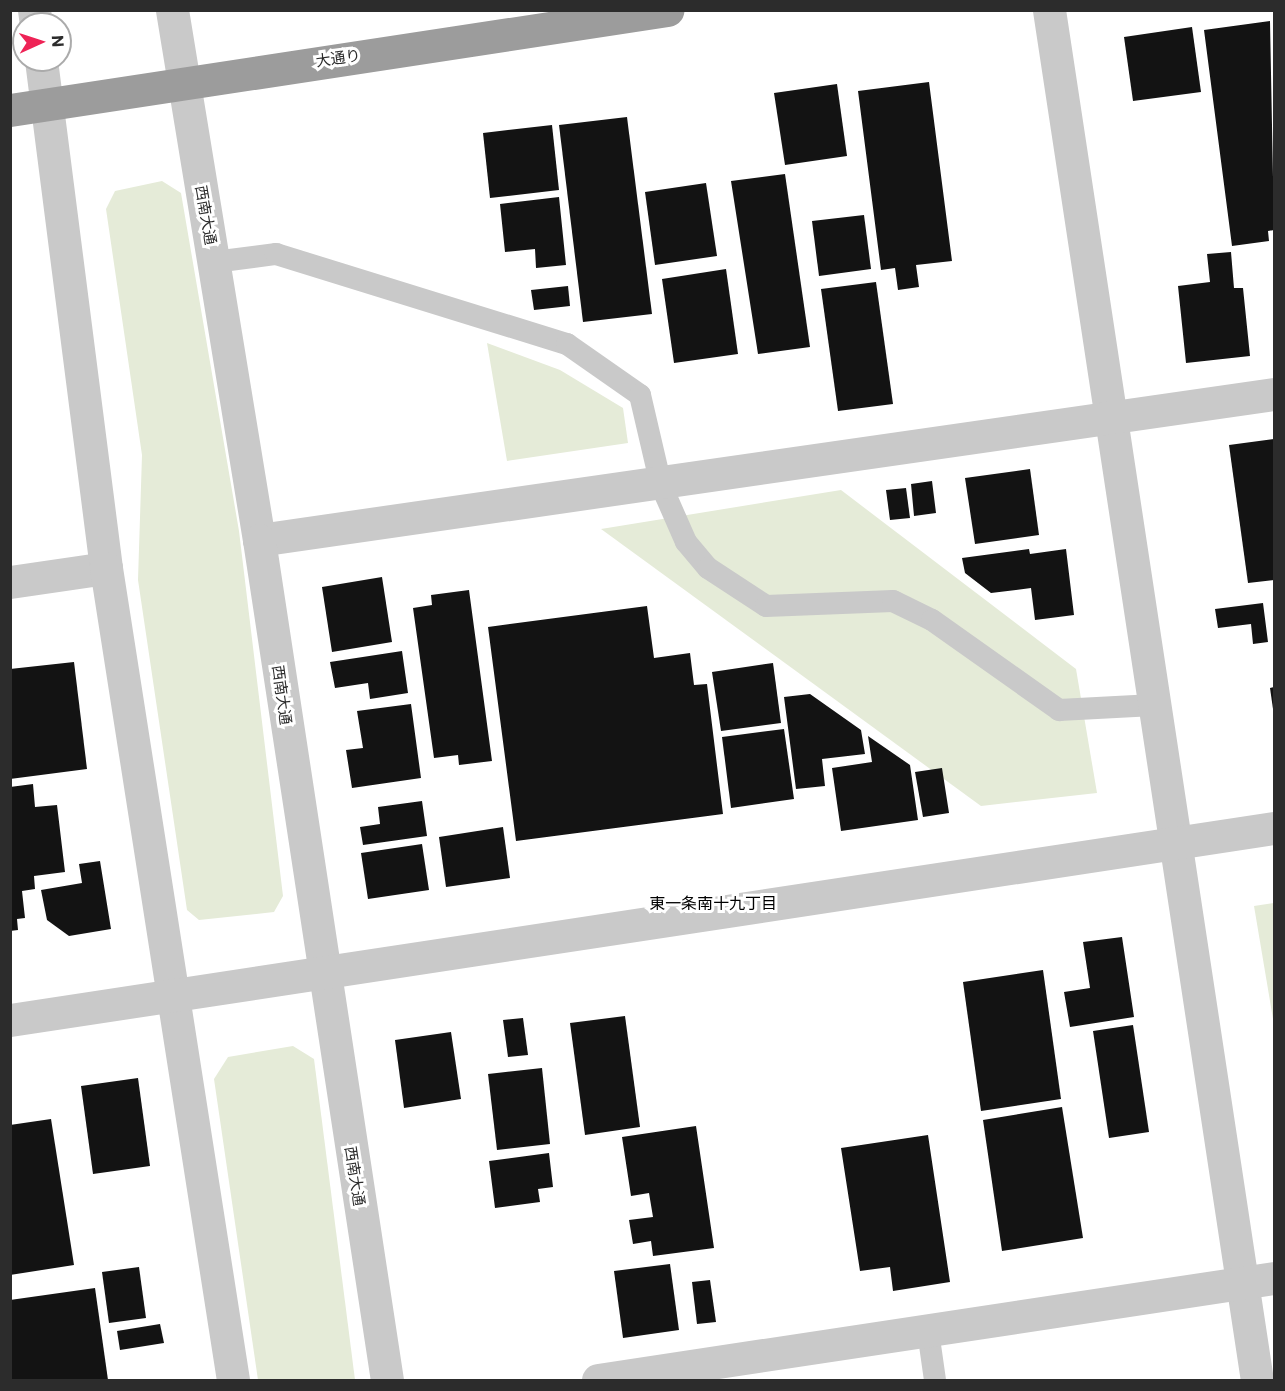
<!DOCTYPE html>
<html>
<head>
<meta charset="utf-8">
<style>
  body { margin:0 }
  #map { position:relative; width:1285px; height:1391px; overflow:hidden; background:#fff; font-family:Commissioner,"Noto Sans JP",sans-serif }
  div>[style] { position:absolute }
  .green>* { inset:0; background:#e5ebd8 }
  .building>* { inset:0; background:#131313 }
  .service>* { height:22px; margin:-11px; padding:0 11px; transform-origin:11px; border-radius:11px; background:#c9c9c9 }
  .minor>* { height:33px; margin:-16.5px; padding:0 16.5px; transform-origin:16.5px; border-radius:16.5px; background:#c9c9c9 }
  .tertiary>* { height:33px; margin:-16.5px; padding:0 16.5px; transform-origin:16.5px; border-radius:16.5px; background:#c9c9c9 }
  .trunk>* { height:33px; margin:-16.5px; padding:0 16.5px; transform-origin:16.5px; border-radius:16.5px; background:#9c9c9c }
  span { translate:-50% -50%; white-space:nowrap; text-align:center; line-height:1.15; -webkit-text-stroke:6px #fff; paint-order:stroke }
  .street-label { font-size:15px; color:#2c2c2c }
  .neighbourhood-label { font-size:16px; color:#000 }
  .frame { position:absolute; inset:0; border:12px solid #2c2c2c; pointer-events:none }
  .north { position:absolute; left:12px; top:12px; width:60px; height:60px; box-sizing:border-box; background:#fff; border:2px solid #ababab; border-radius:50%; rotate:87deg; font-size:16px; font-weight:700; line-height:24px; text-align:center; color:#2c2c2c }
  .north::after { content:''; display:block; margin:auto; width:21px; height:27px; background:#ee2356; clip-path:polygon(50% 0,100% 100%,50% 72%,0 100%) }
</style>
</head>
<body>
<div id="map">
  <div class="green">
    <i style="clip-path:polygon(162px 181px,181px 193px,239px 531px,283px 896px,274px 912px,199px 920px,187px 910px,138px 580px,142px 455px,106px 209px,115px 191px)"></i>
    <i style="clip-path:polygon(487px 343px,560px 370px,623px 408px,628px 443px,507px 461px)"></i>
    <i style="clip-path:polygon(841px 490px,1076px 669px,1097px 793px,981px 806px,601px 529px)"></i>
    <i style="clip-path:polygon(1274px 903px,1274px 1025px,1254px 906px)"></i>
    <i style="clip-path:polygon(293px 1046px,314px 1059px,355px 1380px,258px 1380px,214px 1079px,228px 1057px)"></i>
  </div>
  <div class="building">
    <i style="clip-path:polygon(1270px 21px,1274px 230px,1268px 231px,1269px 241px,1232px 246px,1204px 30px)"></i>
    <i style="clip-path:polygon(1192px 27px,1201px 92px,1133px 101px,1124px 37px)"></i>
    <i style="clip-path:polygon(929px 82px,952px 261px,916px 265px,919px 287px,898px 290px,895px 268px,881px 270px,858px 91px)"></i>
    <i style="clip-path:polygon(837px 84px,847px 156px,785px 165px,774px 93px)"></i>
    <i style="clip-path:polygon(627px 117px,652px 314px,583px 322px,559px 125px)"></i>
    <i style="clip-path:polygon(552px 125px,559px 190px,490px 198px,483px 133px)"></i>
    <i style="clip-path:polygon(785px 174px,810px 347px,758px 354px,731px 181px)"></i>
    <i style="clip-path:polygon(706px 183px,717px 256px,655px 265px,645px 192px)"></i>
    <i style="clip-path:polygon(559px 197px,566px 265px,536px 268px,535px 249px,505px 252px,500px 204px)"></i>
    <i style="clip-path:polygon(864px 215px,871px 269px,819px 276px,812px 221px)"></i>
    <i style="clip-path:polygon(1231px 252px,1234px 288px,1243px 288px,1250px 356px,1186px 363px,1178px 286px,1210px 282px,1207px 254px)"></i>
    <i style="clip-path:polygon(726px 269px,738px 354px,674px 363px,662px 279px)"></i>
    <i style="clip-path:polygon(876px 282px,893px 404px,838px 411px,821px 289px)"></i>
    <i style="clip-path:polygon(568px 286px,570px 306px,534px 310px,531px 290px)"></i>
    <i style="clip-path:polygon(1274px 439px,1274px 580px,1248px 583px,1229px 445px)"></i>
    <i style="clip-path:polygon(1030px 469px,1039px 535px,975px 544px,965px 478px)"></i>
    <i style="clip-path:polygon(932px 481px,936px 513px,914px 516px,911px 484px)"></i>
    <i style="clip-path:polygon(906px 488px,910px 518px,890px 520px,886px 490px)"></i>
    <i style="clip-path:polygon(1029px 549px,1030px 554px,1066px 549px,1074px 615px,1035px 620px,1031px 588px,991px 593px,965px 573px,962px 558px)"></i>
    <i style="clip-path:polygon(382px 577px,392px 642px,332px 652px,322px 587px)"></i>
    <i style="clip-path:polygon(469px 590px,492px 761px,459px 765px,458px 755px,434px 758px,413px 608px,432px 605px,431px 595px)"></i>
    <i style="clip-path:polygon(1263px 603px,1268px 642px,1253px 644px,1251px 624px,1218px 628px,1215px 609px)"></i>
    <i style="clip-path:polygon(647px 606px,654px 658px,690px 653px,694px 685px,707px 684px,723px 814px,516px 841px,488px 627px)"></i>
    <i style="clip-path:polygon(402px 651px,408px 693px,370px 699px,368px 683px,335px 688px,330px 662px)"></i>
    <i style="clip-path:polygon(74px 662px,87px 769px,10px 779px,10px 669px)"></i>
    <i style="clip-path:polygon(773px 663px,781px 723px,721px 731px,712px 672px)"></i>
    <i style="clip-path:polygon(1274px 687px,1274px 709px,1273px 709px,1270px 688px)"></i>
    <i style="clip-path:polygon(810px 694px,861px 730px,865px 754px,822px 759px,825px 786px,796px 789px,784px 697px)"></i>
    <i style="clip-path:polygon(411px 704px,421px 778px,352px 788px,346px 750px,363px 748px,357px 711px)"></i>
    <i style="clip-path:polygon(784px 729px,794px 799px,731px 808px,722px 737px)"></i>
    <i style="clip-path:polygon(868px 736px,910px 765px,918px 820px,841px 831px,832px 768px,872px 762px)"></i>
    <i style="clip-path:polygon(942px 768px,949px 813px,923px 817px,915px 772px)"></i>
    <i style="clip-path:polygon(33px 784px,35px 807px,57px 805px,65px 872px,34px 876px,35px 889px,22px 891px,25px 918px,17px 919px,18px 930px,10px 931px,10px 787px)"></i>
    <i style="clip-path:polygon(422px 801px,427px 836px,363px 845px,360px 827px,380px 824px,378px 807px)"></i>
    <i style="clip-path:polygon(503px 827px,510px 878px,446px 887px,439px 837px)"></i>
    <i style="clip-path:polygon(422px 844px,429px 890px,368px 899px,361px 853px)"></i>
    <i style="clip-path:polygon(100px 861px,111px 929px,69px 936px,47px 920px,41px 890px,82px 883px,79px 864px)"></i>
    <i style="clip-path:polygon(1122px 937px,1134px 1017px,1070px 1027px,1064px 992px,1090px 988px,1083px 942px)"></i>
    <i style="clip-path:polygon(1043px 970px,1061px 1099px,981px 1111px,963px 982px)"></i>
    <i style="clip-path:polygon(625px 1016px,640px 1127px,585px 1135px,570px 1023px)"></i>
    <i style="clip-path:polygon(523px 1018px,528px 1055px,508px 1057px,503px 1020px)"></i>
    <i style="clip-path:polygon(1133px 1025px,1149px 1132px,1109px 1138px,1093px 1031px)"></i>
    <i style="clip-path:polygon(451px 1032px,461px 1099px,404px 1108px,395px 1040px)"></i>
    <i style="clip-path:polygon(542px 1068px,550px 1144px,497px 1150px,488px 1074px)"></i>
    <i style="clip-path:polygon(138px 1078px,150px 1166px,93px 1174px,81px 1086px)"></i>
    <i style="clip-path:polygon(1062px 1107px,1083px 1238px,1002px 1251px,983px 1120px)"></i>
    <i style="clip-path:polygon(51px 1119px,74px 1265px,10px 1275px,10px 1125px)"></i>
    <i style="clip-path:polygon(696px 1126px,714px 1248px,653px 1256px,651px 1241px,633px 1244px,629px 1220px,653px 1217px,649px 1193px,631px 1196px,622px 1137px)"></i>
    <i style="clip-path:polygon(928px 1135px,950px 1282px,893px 1291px,890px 1267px,860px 1271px,841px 1148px)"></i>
    <i style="clip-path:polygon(549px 1153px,553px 1187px,538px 1189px,540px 1202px,495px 1208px,489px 1161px)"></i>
    <i style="clip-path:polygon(670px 1264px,679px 1330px,623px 1338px,614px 1271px)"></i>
    <i style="clip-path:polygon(139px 1267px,146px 1318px,109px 1323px,102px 1272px)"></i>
    <i style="clip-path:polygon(710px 1280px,716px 1322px,697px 1324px,692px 1282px)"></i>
    <i style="clip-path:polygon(95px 1288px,108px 1380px,10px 1380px,10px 1300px)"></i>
    <i style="clip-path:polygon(160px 1324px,164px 1343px,120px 1350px,117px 1331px)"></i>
  </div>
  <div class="service">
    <i style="left:214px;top:262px;width:63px;rotate:-7.4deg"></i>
    <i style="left:276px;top:254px;width:305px;rotate:17.2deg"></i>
    <i style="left:567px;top:344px;width:89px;rotate:34.9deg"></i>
    <i style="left:640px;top:395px;width:92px;rotate:76.9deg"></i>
    <i style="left:661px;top:485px;width:62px;rotate:66.3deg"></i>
    <i style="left:686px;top:542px;width:34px;rotate:50deg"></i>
    <i style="left:708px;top:568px;width:69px;rotate:33.2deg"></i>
    <i style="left:766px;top:606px;width:127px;rotate:-2.3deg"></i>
    <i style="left:893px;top:601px;width:43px;rotate:26deg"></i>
    <i style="left:932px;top:620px;width:156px;rotate:35.3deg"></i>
    <i style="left:1059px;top:710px;width:95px;rotate:-3deg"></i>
    <i style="left:928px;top:1331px;width:49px;rotate:81.9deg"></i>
  </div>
  <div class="minor">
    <i style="left:1049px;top:10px;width:1386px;rotate:81.37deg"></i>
    <i style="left:259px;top:540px;width:1025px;rotate:-8.19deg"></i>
    <i style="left:10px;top:582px;width:97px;rotate:-8.3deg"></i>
    <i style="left:598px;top:1380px;width:684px;rotate:-8.58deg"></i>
  </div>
  <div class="tertiary">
    <i style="left:34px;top:10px;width:14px;rotate:82deg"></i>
    <i style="left:172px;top:10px;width:537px;rotate:80.68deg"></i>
    <i style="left:259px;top:540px;width:850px;rotate:81.34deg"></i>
    <i style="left:41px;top:60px;width:512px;rotate:82.71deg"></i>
    <i style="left:106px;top:568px;width:822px;rotate:81.11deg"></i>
    <i style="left:10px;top:1020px;width:1278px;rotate:-8.64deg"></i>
  </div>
  <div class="trunk">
    <i style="left:10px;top:110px;width:665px;rotate:-8.65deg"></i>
  </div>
  <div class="street-label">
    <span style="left:338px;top:58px;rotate:-8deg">大通り</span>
    <span style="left:206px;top:215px;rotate:80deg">西南大通</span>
    <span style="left:282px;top:695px;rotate:82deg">西南大通</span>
    <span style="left:355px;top:1176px;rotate:81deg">西南大通</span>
  </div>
  <div class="neighbourhood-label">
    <span style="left:713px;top:903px">東一条南十九丁目</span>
  </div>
  <div class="frame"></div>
  <div class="north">N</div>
</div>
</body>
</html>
